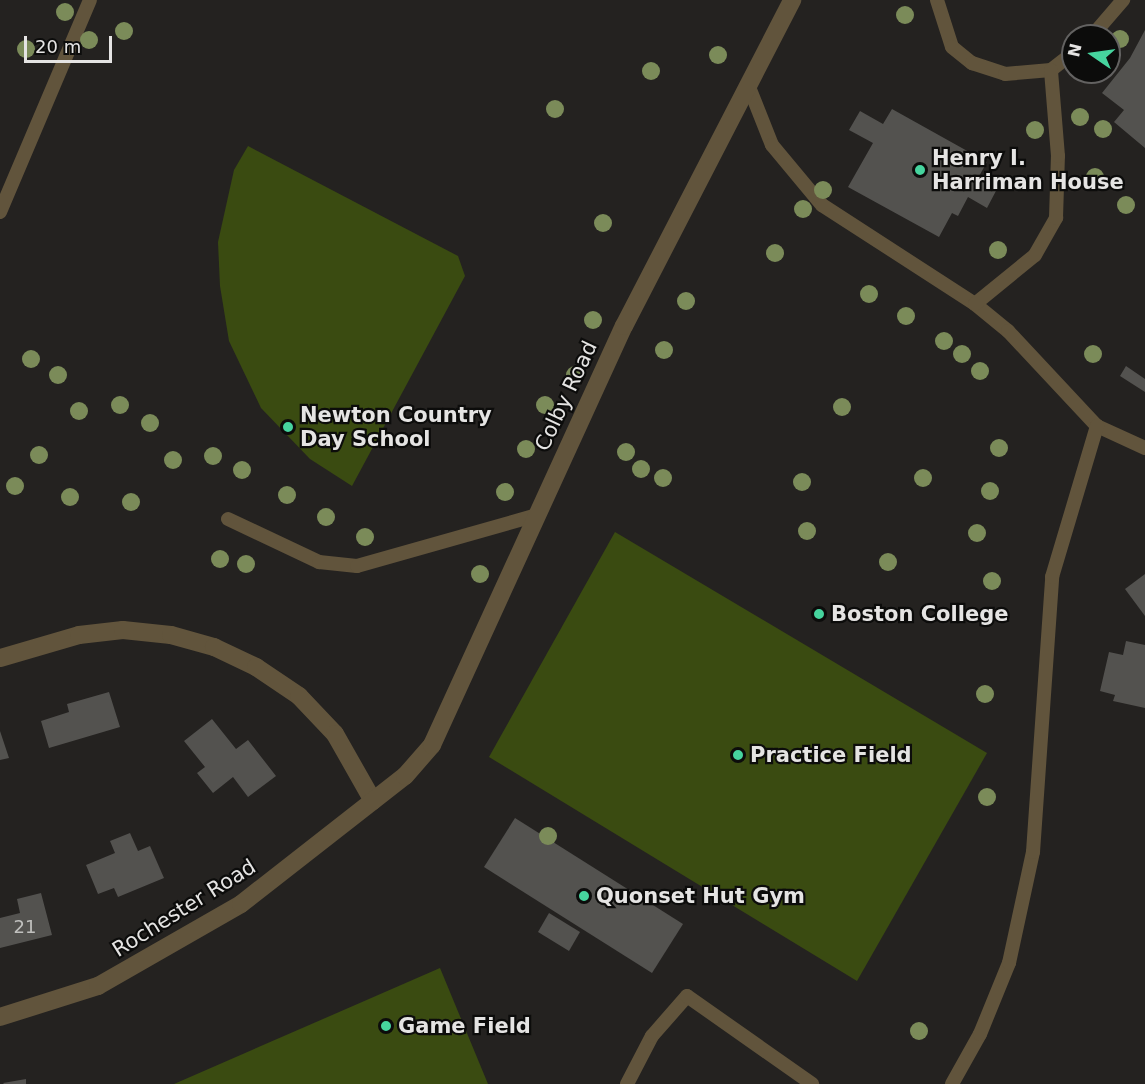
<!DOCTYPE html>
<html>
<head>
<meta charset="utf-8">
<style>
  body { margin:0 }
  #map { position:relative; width:1145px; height:1084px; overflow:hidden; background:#242220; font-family:"DejaVu Sans",sans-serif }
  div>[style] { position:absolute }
  .green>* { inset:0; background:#3a4b11 }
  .building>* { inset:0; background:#53524f }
  .lane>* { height:14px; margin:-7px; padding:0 7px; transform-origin:7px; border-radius:7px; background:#61543c }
  .street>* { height:18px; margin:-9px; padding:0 9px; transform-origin:9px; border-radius:9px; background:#61543c }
  .trees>* { width:18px; height:18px; margin:-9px; border-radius:50%; background:#7b8b59 }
  .dots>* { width:16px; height:16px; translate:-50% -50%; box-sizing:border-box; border:3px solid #0c0c0b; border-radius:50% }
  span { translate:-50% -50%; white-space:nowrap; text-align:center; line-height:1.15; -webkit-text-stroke:4.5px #0c0c0b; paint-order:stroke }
  .number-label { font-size:18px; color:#c0c0be }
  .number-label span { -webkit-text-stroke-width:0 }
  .poi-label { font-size:21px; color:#e5e4e3; font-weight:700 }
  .left { translate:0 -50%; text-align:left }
  .street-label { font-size:21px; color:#e5e4e3 }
  .north { position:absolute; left:1061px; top:24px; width:60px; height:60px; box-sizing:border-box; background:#0c0c0b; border:2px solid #636261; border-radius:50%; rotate:283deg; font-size:16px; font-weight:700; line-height:24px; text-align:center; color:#e5e4e3 }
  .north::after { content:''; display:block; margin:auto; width:21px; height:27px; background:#46d49e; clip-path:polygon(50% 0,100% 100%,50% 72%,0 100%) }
  .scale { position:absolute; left:24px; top:36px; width:88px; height:27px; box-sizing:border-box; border:3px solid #e5e4e3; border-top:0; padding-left:8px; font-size:18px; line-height:21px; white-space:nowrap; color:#e5e4e3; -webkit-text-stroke:4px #0c0c0b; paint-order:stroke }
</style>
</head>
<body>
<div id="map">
  <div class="green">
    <i style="clip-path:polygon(248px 146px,458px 256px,465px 276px,352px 486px,310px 459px,261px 408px,229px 341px,220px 286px,218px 242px,234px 170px)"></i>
    <i style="clip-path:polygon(615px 532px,987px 753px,857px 981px,489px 757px)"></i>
    <i style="clip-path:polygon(440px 968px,488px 1084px,174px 1084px)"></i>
  </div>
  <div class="building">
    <i style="clip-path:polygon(1145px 30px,1145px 148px,1114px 122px,1124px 110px,1102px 93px,1130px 58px)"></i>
    <i style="clip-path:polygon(892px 109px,987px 162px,978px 178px,997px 189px,987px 208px,968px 197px,958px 216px,952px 213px,939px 237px,848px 187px,873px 143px,849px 130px,860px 111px,883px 124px)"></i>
    <i style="clip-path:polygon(1126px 366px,1145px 379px,1145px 392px,1120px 376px)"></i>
    <i style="clip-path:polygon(1145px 574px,1145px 616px,1125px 589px)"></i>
    <i style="clip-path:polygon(1126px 641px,1145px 645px,1145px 708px,1113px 701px,1115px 695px,1100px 691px,1109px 652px,1123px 655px)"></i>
    <i style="clip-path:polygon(109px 692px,120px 727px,49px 748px,41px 721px,69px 712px,67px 704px)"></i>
    <i style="clip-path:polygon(212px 719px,236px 749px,248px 740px,276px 776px,248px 797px,233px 777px,213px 793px,197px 773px,205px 767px,184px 741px)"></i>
    <i style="clip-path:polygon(0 731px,9px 758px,0 760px)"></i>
    <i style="clip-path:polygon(515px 818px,683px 924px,652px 973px,484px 867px)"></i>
    <i style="clip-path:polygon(130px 833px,138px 851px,150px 846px,164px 878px,118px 897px,114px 888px,98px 894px,86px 865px,115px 853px,110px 841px)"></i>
    <i style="clip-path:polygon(41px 893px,52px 935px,0 948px,0 918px,20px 913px,17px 899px)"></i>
    <i style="clip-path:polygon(549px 913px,580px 932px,569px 951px,538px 932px)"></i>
    <i style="clip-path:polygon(26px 1079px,26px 1084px,4px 1084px,3px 1083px)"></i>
  </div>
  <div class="lane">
    <i style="left:937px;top:0;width:49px;rotate:72.3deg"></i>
    <i style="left:952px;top:47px;width:26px;rotate:39deg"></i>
    <i style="left:972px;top:63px;width:35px;rotate:18deg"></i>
    <i style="left:1005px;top:74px;width:46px;rotate:-5deg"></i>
    <i style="left:1051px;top:70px;width:28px;rotate:-38deg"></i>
    <i style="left:1092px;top:36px;width:48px;rotate:-49.3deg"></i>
    <i style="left:749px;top:87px;width:62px;rotate:68.4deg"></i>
    <i style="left:772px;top:145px;width:78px;rotate:50.2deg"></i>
    <i style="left:822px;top:205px;width:182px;rotate:32.9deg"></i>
    <i style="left:975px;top:304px;width:43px;rotate:39.3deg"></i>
    <i style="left:1008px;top:331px;width:130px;rotate:46.9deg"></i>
    <i style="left:1097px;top:426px;width:53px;rotate:24.6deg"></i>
    <i style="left:0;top:212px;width:230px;rotate:-67deg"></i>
    <i style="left:975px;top:304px;width:77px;rotate:-39.2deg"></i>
    <i style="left:1035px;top:255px;width:43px;rotate:-60.4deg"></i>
    <i style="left:1056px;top:218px;width:62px;rotate:-88.2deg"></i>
    <i style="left:1058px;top:156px;width:86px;rotate:-94.7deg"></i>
    <i style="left:228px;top:519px;width:101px;rotate:25.3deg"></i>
    <i style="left:319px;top:562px;width:38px;rotate:6deg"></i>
    <i style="left:357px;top:566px;width:187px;rotate:-15.8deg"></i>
    <i style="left:627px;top:1084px;width:54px;rotate:-62.5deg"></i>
    <i style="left:652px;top:1036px;width:53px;rotate:-48.8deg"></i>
    <i style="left:687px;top:996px;width:153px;rotate:35.1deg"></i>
    <i style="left:952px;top:1084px;width:57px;rotate:-60.8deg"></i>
    <i style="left:980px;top:1034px;width:77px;rotate:-67.8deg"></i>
    <i style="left:1009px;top:963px;width:114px;rotate:-77.8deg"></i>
    <i style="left:1033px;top:852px;width:276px;rotate:-86deg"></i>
    <i style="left:1052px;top:577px;width:158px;rotate:-73.4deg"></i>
  </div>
  <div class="street">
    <i style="left:0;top:658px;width:82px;rotate:-16.2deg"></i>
    <i style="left:79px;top:635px;width:44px;rotate:-6.5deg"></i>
    <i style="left:123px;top:630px;width:48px;rotate:5.9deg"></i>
    <i style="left:171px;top:635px;width:45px;rotate:15.6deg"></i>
    <i style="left:214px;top:647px;width:47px;rotate:25.5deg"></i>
    <i style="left:256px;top:667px;width:52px;rotate:34deg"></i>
    <i style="left:299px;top:696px;width:52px;rotate:46.5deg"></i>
    <i style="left:335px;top:734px;width:77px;rotate:60.4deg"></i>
    <i style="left:0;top:1017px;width:103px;rotate:-17.6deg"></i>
    <i style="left:98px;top:986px;width:165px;rotate:-29.8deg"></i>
    <i style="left:241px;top:904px;width:208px;rotate:-38deg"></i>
    <i style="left:405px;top:776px;width:41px;rotate:-48.9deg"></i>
    <i style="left:432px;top:745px;width:461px;rotate:-65.4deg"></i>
    <i style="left:624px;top:326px;width:367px;rotate:-62.7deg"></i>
  </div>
  <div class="trees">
    <i style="left:65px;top:12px"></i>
    <i style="left:905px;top:15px"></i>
    <i style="left:124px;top:31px"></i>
    <i style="left:1120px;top:39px"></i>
    <i style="left:89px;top:40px"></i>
    <i style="left:26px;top:49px"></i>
    <i style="left:718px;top:55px"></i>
    <i style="left:651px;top:71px"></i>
    <i style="left:555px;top:109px"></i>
    <i style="left:1080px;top:117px"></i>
    <i style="left:1103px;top:129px"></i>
    <i style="left:1035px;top:130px"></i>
    <i style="left:1095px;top:177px"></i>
    <i style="left:823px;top:190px"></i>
    <i style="left:1126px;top:205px"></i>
    <i style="left:803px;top:209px"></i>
    <i style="left:603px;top:223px"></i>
    <i style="left:998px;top:250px"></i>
    <i style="left:775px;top:253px"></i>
    <i style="left:869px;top:294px"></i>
    <i style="left:686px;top:301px"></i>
    <i style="left:906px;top:316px"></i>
    <i style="left:593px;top:320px"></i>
    <i style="left:944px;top:341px"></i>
    <i style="left:664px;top:350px"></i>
    <i style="left:962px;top:354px"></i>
    <i style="left:1093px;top:354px"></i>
    <i style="left:31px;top:359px"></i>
    <i style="left:980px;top:371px"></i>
    <i style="left:58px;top:375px"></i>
    <i style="left:575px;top:375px"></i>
    <i style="left:120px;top:405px"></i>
    <i style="left:545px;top:405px"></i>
    <i style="left:842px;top:407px"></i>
    <i style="left:79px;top:411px"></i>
    <i style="left:150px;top:423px"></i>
    <i style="left:999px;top:448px"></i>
    <i style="left:526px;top:449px"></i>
    <i style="left:626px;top:452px"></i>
    <i style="left:39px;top:455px"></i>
    <i style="left:213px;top:456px"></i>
    <i style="left:173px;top:460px"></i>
    <i style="left:641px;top:469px"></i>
    <i style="left:242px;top:470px"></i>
    <i style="left:663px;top:478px"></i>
    <i style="left:923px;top:478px"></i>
    <i style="left:802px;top:482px"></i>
    <i style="left:15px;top:486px"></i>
    <i style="left:990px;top:491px"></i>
    <i style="left:505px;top:492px"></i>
    <i style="left:287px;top:495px"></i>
    <i style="left:70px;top:497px"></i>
    <i style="left:131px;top:502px"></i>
    <i style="left:326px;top:517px"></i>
    <i style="left:807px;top:531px"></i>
    <i style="left:977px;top:533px"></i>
    <i style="left:365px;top:537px"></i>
    <i style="left:220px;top:559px"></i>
    <i style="left:888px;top:562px"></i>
    <i style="left:246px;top:564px"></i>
    <i style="left:480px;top:574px"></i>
    <i style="left:992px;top:581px"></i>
    <i style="left:985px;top:694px"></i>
    <i style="left:987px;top:797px"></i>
    <i style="left:548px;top:836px"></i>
    <i style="left:919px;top:1031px"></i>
  </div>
  <div class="dots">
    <i style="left:920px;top:170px;background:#46d49e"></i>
    <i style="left:288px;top:427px;background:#46d49e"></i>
    <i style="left:819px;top:614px;background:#46d49e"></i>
    <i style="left:738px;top:755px;background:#46d49e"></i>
    <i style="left:584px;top:896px;background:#46d49e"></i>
    <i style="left:386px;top:1026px;background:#46d49e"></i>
  </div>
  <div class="number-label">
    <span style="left:25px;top:927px">21</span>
  </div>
  <div class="poi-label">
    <span class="left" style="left:932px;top:170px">Henry I.<br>Harriman House</span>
    <span class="left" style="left:300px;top:427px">Newton Country<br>Day School</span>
    <span class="left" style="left:831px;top:614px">Boston College</span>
    <span class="left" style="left:750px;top:755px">Practice Field</span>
    <span class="left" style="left:596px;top:896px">Quonset Hut Gym</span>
    <span class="left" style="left:398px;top:1026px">Game Field</span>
  </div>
  <div class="street-label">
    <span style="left:566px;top:396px;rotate:-65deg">Colby Road</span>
    <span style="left:184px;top:908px;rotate:-32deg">Rochester Road</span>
  </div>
  <div class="north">N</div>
  <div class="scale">20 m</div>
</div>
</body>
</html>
